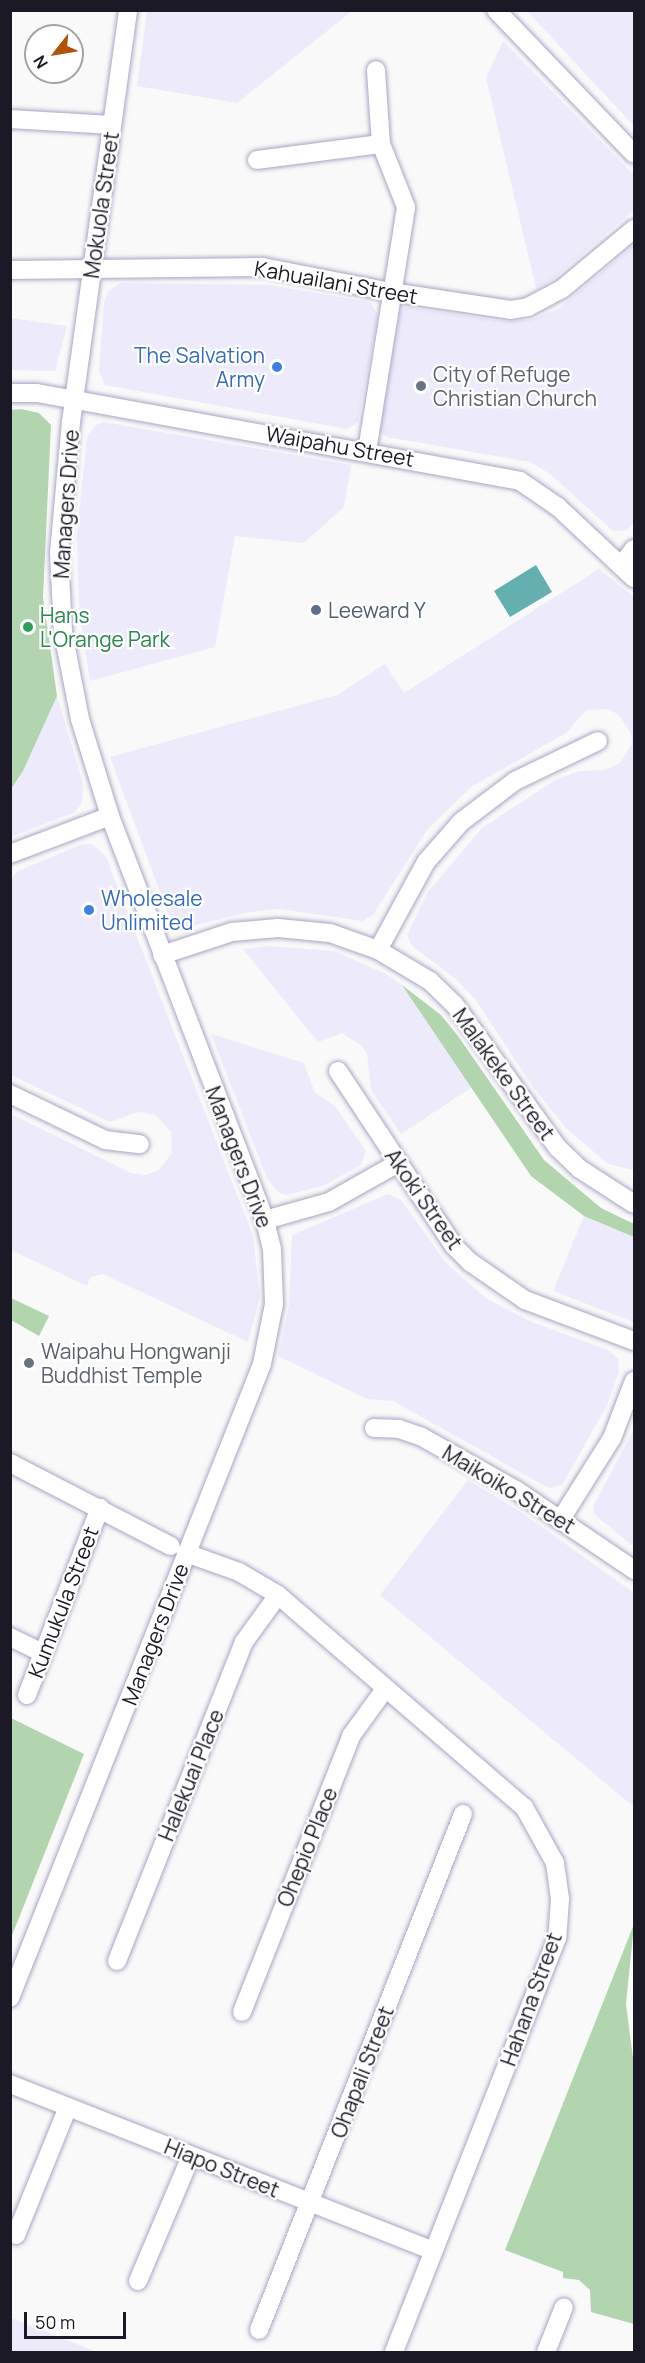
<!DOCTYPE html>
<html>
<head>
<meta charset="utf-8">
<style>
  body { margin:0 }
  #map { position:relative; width:645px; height:2363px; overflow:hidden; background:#f9f9f9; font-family:Manrope,sans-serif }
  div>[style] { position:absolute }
  .built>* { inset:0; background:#edeafb }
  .green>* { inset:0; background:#b2d4af }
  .water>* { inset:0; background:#64afb0 }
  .roads { filter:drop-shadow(0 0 2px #aba4c6) drop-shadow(0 0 2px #aba4c6) }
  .minor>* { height:18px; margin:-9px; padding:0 9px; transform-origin:9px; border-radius:9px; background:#fff }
  .dots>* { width:16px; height:16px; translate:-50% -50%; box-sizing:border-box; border:3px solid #fff; border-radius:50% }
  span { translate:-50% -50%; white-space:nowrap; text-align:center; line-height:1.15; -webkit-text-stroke:4.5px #fff; paint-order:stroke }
  .street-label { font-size:21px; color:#1c1926 }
  .shop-label { font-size:21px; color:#366cbe }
  .right { translate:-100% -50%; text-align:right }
  .left { translate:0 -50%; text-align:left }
  .worship-label { font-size:21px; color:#5b616d }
  .service-label { font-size:21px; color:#4e5e75 }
  .leisure-label { font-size:21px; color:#27864d }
  .frame { position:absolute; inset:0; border:12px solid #1c1926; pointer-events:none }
  .north { position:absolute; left:24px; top:24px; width:60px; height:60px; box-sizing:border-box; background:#fff; border:2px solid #a4a3a8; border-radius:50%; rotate:239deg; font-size:16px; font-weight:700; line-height:24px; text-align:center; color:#1c1926 }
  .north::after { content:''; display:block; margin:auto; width:21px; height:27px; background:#b35309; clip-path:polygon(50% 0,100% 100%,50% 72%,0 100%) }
  .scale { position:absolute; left:24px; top:2312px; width:102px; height:27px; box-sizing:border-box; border:3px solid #1c1926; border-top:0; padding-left:8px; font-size:18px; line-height:21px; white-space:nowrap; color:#1c1926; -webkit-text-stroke:4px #fff; paint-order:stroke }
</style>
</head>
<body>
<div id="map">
  <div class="built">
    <i style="clip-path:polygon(147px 11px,147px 10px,352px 11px,237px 103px,137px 86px)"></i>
    <i style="clip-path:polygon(527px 11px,634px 11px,634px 126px)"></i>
    <i style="clip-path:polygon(503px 41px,634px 175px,634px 210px,551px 281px,536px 288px,486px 78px)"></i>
    <i style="clip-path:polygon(634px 245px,634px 522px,627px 530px,613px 531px,550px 474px,530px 462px,387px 437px,379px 431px,400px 312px,404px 307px,503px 321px,530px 320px,558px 309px)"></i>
    <i style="clip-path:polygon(121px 283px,269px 285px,370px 302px,378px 315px,358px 422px,347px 429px,105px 385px,99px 371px,104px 302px,108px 291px)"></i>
    <i style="clip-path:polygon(11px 318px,67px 326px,55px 371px,11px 370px)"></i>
    <i style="clip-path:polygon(104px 422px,351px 465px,344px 507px,304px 543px,235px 536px,215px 647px,90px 681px,79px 608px,77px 533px,87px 438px,94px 426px)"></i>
    <i style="clip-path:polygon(599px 569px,634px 597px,634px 1170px,608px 1164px,566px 1128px,533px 1087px,475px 999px,457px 980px,412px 946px,407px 935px,427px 893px,482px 828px,557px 779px,579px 771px,605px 770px,620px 763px,632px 743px,631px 734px,619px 715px,608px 709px,586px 710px,566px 733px,471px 787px,427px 830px,373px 915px,363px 921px,280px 909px,250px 912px,187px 927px,171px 922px,110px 757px,337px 695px,385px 664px,404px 693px)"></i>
    <i style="clip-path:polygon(57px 696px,83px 783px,82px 802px,75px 812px,11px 837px,11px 789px,23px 771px)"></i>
    <i style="clip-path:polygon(83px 844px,92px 844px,106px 857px,253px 1236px,260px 1297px,248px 1342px,103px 1274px,90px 1277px,87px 1286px,11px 1250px,11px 1114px,131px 1173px,145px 1175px,158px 1171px,172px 1153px,171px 1132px,156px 1115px,138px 1112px,110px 1122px,11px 1075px,11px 878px,18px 871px)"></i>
    <i style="clip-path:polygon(267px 946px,334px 951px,388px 975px,402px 985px,472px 1087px,401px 1134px,371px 1090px,367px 1054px,362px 1046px,342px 1033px,318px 1042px,243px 949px)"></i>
    <i style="clip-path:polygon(211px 1034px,304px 1063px,315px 1093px,335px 1106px,366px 1151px,361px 1165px,323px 1186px,286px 1195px,278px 1192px,267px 1178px)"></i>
    <i style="clip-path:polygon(388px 1194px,401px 1200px,446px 1263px,487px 1299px,532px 1322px,608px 1350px,618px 1359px,619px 1372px,607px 1405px,562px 1485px,550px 1488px,543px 1485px,393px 1401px,367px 1399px,278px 1356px,289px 1305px,292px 1235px)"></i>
    <i style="clip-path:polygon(584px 1216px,634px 1237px,634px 1322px,553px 1291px)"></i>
    <i style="clip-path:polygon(634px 1429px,634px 1547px,594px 1514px,594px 1505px)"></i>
    <i style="clip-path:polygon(468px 1480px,524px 1514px,634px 1593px,634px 1807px,380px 1595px)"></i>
    <i style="clip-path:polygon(11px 2318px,97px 2352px,11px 2352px)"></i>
  </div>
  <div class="green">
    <i style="clip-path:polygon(21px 409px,39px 413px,51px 425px,43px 597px,57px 696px,23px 771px,11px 789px,10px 410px)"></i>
    <i style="clip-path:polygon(402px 985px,441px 1015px,458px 1036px,544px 1160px,601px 1208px,634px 1224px,634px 1237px,584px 1216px,531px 1176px)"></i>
    <i style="clip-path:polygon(11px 1298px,49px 1316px,39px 1336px,11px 1320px)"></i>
    <i style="clip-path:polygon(11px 1718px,84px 1754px,11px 1938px)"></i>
    <i style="clip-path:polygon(634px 1924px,626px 2004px,634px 2066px,634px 2324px,591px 2312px,590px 2290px,579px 2280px,563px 2278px,563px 2272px,505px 2250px)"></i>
  </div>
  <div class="water">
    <i style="clip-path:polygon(536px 565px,552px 592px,510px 617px,494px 591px)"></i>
  </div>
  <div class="roads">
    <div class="minor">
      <i style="left:496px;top:10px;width:199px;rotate:46.2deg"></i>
      <i style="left:10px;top:119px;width:102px;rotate:3.4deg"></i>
      <i style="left:257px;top:160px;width:125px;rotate:-7.4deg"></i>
      <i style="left:10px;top:270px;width:253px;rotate:-0.7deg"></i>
      <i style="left:263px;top:267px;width:130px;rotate:11.1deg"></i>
      <i style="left:391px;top:292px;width:121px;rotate:8.5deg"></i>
      <i style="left:511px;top:310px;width:17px;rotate:-10deg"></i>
      <i style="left:528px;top:307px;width:38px;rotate:-28deg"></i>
      <i style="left:562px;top:289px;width:94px;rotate:-39.8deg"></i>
      <i style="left:10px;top:393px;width:27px"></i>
      <i style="left:37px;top:393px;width:491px;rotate:10.3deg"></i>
      <i style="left:520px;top:481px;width:46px;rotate:34.4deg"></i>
      <i style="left:558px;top:507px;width:104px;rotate:43.1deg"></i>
      <i style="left:367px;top:451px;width:247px;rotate:-80.9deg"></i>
      <i style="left:406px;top:207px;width:68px;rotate:-111.6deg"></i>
      <i style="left:381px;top:144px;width:74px;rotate:-93.9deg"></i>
      <i style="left:621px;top:566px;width:21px;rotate:-53deg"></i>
      <i style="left:10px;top:854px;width:107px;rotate:-20.8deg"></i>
      <i style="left:378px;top:950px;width:100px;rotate:-61.4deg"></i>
      <i style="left:426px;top:862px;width:53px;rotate:-48.8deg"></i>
      <i style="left:461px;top:822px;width:68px;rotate:-37.2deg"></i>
      <i style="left:515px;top:781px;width:92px;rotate:-25.7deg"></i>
      <i style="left:162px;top:955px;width:74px;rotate:-18.2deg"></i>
      <i style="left:232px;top:932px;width:46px;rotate:-5deg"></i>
      <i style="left:278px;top:928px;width:52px;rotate:5.5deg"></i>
      <i style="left:330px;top:933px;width:51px;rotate:19.5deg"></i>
      <i style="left:378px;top:950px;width:61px;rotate:30.8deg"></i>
      <i style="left:430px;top:981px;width:33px;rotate:44deg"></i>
      <i style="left:454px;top:1004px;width:178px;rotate:54.2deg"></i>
      <i style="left:558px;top:1148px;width:30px;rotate:44deg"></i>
      <i style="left:580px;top:1169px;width:64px;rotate:32.9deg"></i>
      <i style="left:338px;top:1071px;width:210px;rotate:56.5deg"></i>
      <i style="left:454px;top:1246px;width:23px;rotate:45deg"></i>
      <i style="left:470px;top:1262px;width:67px;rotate:34.6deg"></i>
      <i style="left:525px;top:1300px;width:116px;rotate:20.6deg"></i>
      <i style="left:10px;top:1094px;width:106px;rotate:25.8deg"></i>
      <i style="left:105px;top:1140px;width:35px;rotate:7deg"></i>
      <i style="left:265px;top:1220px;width:66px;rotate:-15.7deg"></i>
      <i style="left:329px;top:1202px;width:79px;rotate:-29.5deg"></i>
      <i style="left:374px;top:1428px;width:25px;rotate:2deg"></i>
      <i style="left:399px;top:1429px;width:24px;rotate:19deg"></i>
      <i style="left:422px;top:1437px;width:108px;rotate:29.4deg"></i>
      <i style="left:516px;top:1490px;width:143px;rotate:34.1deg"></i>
      <i style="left:10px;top:1463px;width:181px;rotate:27.3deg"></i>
      <i style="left:561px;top:1519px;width:96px;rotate:-57.8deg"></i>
      <i style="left:612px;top:1438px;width:61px;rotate:-68.9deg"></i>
      <i style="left:186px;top:1553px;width:56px;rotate:19.7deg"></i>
      <i style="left:239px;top:1572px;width:45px;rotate:30.5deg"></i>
      <i style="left:278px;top:1595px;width:325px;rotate:40.8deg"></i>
      <i style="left:524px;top:1807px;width:64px;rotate:61deg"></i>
      <i style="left:555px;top:1863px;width:36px;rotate:82deg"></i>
      <i style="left:560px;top:1899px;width:39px;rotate:94deg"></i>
      <i style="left:557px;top:1938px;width:445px;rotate:111.5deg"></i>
      <i style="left:10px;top:1637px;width:37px;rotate:26deg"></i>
      <i style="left:27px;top:1695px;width:201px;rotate:-68.7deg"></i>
      <i style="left:117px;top:1961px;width:343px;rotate:-68.3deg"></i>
      <i style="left:244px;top:1642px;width:58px;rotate:-54.1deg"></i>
      <i style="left:10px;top:1998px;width:682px;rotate:-68.32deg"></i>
      <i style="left:262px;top:1364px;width:61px;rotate:-78.7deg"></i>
      <i style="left:274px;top:1304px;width:55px;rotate:-92.1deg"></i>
      <i style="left:272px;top:1249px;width:30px;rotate:-104deg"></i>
      <i style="left:265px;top:1220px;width:433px;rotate:-111deg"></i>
      <i style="left:110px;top:816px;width:102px;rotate:-107.2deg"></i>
      <i style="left:80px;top:719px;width:89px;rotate:-101.1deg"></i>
      <i style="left:63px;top:632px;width:79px;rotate:-92.9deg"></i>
      <i style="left:59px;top:553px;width:132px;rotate:-84.8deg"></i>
      <i style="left:71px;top:422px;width:416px;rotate:-82.1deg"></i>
      <i style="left:242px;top:2012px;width:297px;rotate:-68.4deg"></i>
      <i style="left:351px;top:1736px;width:58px;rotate:-54.1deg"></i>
      <i style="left:10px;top:2084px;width:455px;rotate:21.5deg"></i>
      <i style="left:16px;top:2235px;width:138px;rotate:-67.9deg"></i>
      <i style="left:138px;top:2281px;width:136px;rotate:-67deg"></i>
      <i style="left:259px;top:2330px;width:555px;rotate:-68.43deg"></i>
      <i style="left:546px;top:2352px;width:48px;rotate:-68.2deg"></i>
    </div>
  </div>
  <div class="dots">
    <i style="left:277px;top:367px;background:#3f7fe0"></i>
    <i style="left:421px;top:386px;background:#6b7280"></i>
    <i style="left:316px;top:610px;background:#5c6f8a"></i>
    <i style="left:28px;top:627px;background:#2e9e5b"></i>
    <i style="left:89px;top:910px;background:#3f7fe0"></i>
    <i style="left:29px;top:1363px;background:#6b7280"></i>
  </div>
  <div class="street-label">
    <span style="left:101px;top:205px;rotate:-82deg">Mokuola Street</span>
    <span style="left:336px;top:282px;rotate:10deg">Kahuailani Street</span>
    <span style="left:340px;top:446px;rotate:10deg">Waipahu Street</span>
    <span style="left:66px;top:504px;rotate:-86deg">Managers Drive</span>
    <span style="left:504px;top:1074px;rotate:54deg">Malakeke Street</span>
    <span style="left:239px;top:1157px;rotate:69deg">Managers Drive</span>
    <span style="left:424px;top:1199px;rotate:55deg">Akoki Street</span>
    <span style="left:509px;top:1489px;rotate:31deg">Maikoiko Street</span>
    <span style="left:63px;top:1602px;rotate:-69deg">Kumukula Street</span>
    <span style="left:155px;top:1634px;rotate:-69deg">Managers Drive</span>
    <span style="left:191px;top:1775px;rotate:-68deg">Halekuai Place</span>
    <span style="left:307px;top:1847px;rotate:-68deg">Ohepio Place</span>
    <span style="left:531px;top:1999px;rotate:-70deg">Hahana Street</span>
    <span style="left:362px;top:2072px;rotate:-69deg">Ohapali Street</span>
    <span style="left:222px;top:2168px;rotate:22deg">Hiapo Street</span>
  </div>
  <div class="shop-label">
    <span class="right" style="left:265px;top:367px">The Salvation<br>Army</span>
    <span class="left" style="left:101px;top:910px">Wholesale<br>Unlimited</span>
  </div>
  <div class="worship-label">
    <span class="left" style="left:433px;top:386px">City of Refuge<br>Christian Church</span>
    <span class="left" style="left:41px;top:1363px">Waipahu Hongwanji<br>Buddhist Temple</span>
  </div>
  <div class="service-label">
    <span class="left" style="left:328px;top:610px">Leeward Y</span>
  </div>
  <div class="leisure-label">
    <span class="left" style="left:40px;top:627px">Hans<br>L'Orange Park</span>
  </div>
  <div class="frame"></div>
  <div class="north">N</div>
  <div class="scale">50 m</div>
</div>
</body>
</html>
